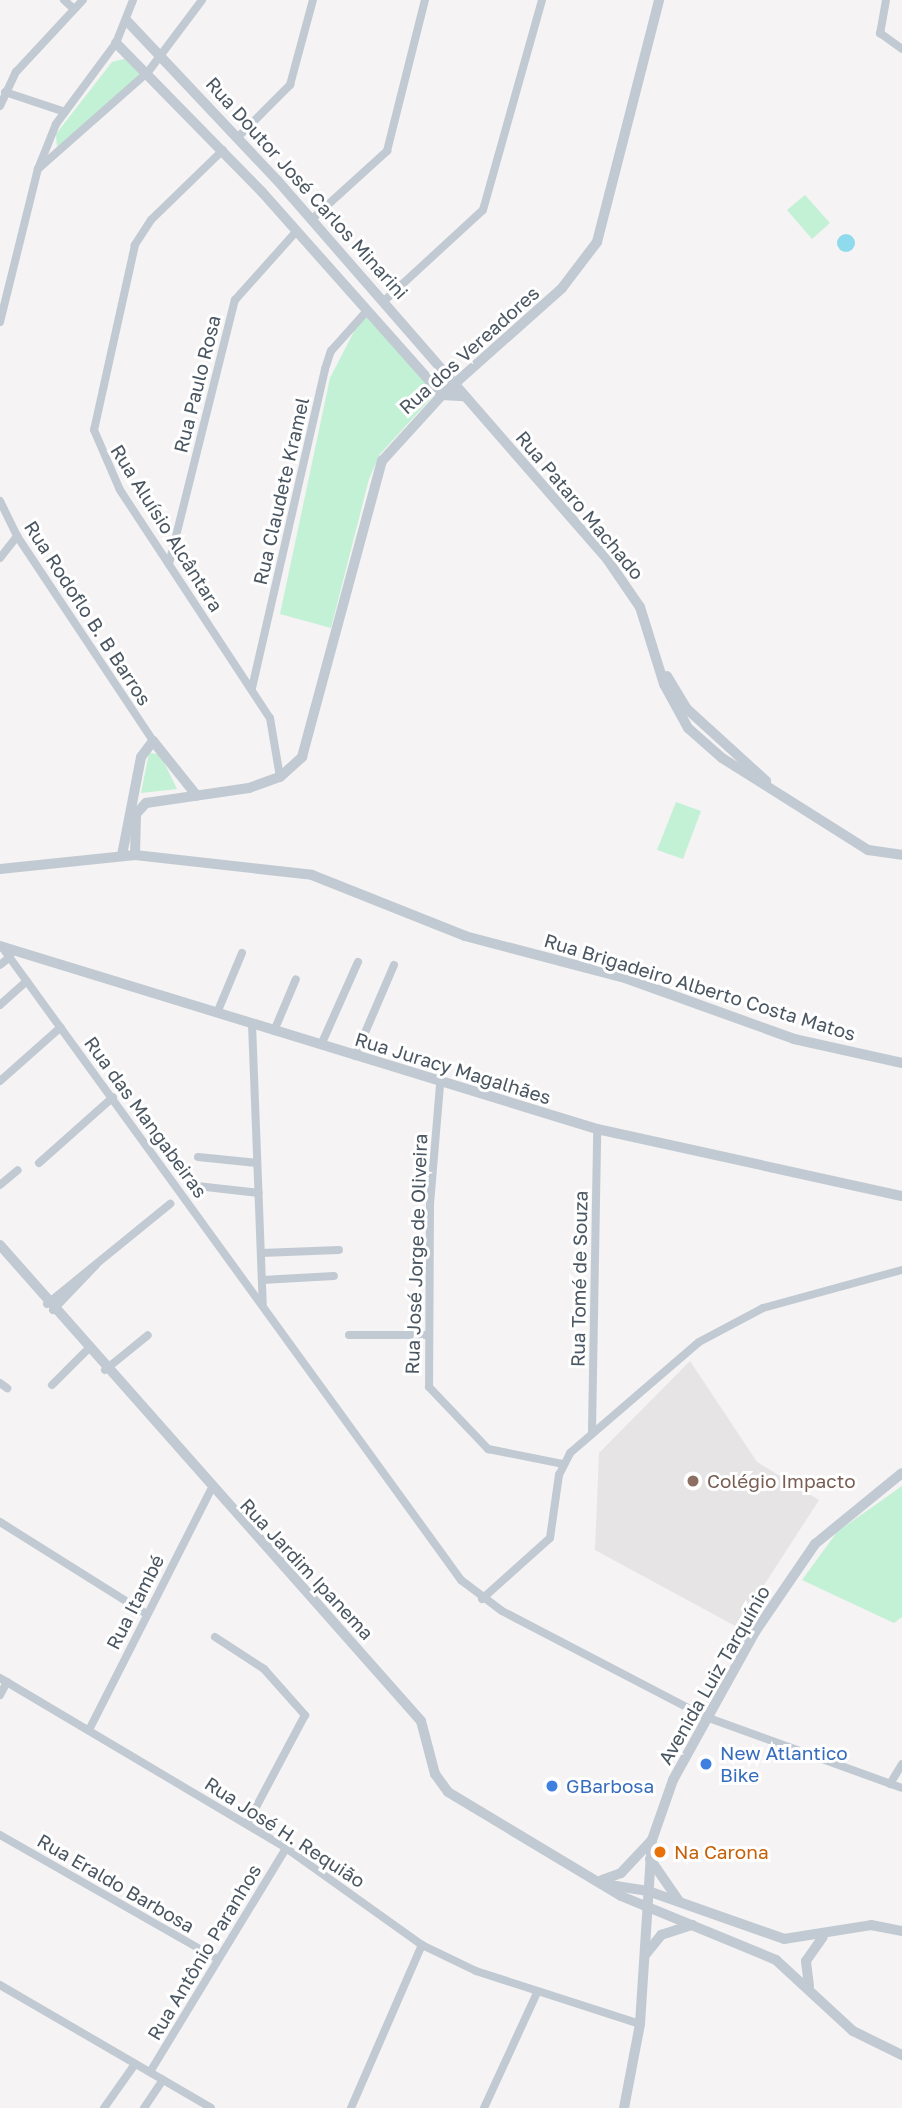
<!DOCTYPE html>
<html>
<head>
<meta charset="utf-8">
<style>
  body { margin:0 }
  #map { position:relative; width:902px; height:2108px; overflow:hidden; background:#f5f3f3; font-family:"Golos Text",sans-serif }
  div>[style] { position:absolute }
  .education>* { inset:0; background:#e6e4e5 }
  .green>* { inset:0; background:#c3f1d5 }
  .water>* { inset:0; background:#90daee }
  .round { border-radius:50% }
  .minor>* { height:8px; margin:-4px; padding:0 4px; transform-origin:4px; border-radius:4px; background:#c1cad2 }
  .tertiary>* { height:10px; margin:-5px; padding:0 5px; transform-origin:5px; border-radius:5px; background:#c1cad2 }
  .dots>* { width:19px; height:19px; translate:-50% -50%; box-sizing:border-box; border:4px solid #fff; border-radius:50% }
  span { translate:-50% -50%; white-space:nowrap; text-align:center; line-height:1.15; -webkit-text-stroke:6px #fff; paint-order:stroke }
  .street-label { font-size:19px; color:#4a5661 }
  .education-label { font-size:19px; color:#785e54 }
  .left { translate:0 -50%; text-align:left }
  .shop-label { font-size:19px; color:#366cbe }
  .food-label { font-size:19px; color:#c56008 }
</style>
</head>
<body>
<div id="map">
  <div class="education">
    <i style="clip-path:polygon(690px 1361px,757px 1462px,819px 1500px,737px 1627px,595px 1550px,599px 1453px)"></i>
  </div>
  <div class="green">
    <i style="clip-path:polygon(128px 58px,143px 72px,57px 148px,56px 134px,112px 62px)"></i>
    <i style="clip-path:polygon(805px 195px,830px 223px,812px 239px,787px 210px)"></i>
    <i style="clip-path:polygon(364px 312px,436px 393px,380px 454px,369px 479px,331px 628px,280px 614px,330px 378px)"></i>
    <i style="clip-path:polygon(149px 753px,160px 754px,177px 789px,141px 793px)"></i>
    <i style="clip-path:polygon(676px 802px,701px 811px,683px 859px,657px 850px)"></i>
    <i style="clip-path:polygon(902px 1486px,902px 1617px,894px 1623px,802px 1580px,837px 1532px)"></i>
  </div>
  <div class="water">
    <i class="round" style="left:837px;top:234px;width:18px;height:18px"></i>
  </div>
  <div class="minor">
    <i style="left:64px;top:0;width:13px;rotate:42deg"></i>
    <i style="left:886px;top:0;width:34px;rotate:100deg"></i>
    <i style="left:880px;top:33px;width:27px;rotate:36deg"></i>
    <i style="left:5px;top:92px;width:63px;rotate:18.4deg"></i>
    <i style="left:0;top:106px;width:38px;rotate:-65deg"></i>
    <i style="left:16px;top:72px;width:98px;rotate:-47.1deg"></i>
    <i style="left:238px;top:137px;width:74px;rotate:-45deg"></i>
    <i style="left:290px;top:85px;width:88px;rotate:-74.9deg"></i>
    <i style="left:223px;top:150px;width:100px;rotate:135.8deg"></i>
    <i style="left:151px;top:220px;width:30px;rotate:123deg"></i>
    <i style="left:135px;top:245px;width:189px;rotate:102.5deg"></i>
    <i style="left:94px;top:430px;width:65px;rotate:66.6deg"></i>
    <i style="left:120px;top:490px;width:273px;rotate:56.7deg"></i>
    <i style="left:270px;top:718px;width:60px;rotate:80.4deg"></i>
    <i style="left:38px;top:169px;width:48px;rotate:-68.2deg"></i>
    <i style="left:56px;top:124px;width:101px;rotate:-53.5deg"></i>
    <i style="left:116px;top:43px;width:46px;rotate:-68.4deg"></i>
    <i style="left:311px;top:220px;width:103px;rotate:-42.2deg"></i>
    <i style="left:387px;top:151px;width:156px;rotate:-75.9deg"></i>
    <i style="left:384px;top:301px;width:134px;rotate:-42.6deg"></i>
    <i style="left:483px;top:210px;width:218px;rotate:-74.3deg"></i>
    <i style="left:0;top:322px;width:158px;rotate:-76.1deg"></i>
    <i style="left:38px;top:169px;width:147px;rotate:-41.4deg"></i>
    <i style="left:148px;top:72px;width:90px;rotate:-53.1deg"></i>
    <i style="left:0;top:501px;width:39px;rotate:64deg"></i>
    <i style="left:17px;top:536px;width:246px;rotate:56.4deg"></i>
    <i style="left:0;top:558px;width:28px;rotate:-52deg"></i>
    <i style="left:169px;top:564px;width:272px;rotate:-76deg"></i>
    <i style="left:235px;top:300px;width:90px;rotate:-48.2deg"></i>
    <i style="left:252px;top:688px;width:327px;rotate:-77.1deg"></i>
    <i style="left:325px;top:369px;width:19px;rotate:-72deg"></i>
    <i style="left:331px;top:351px;width:51px;rotate:-48.2deg"></i>
    <i style="left:2px;top:947px;width:782px;rotate:54.05deg"></i>
    <i style="left:461px;top:1580px;width:51px;rotate:37.1deg"></i>
    <i style="left:502px;top:1611px;width:230px;rotate:27.5deg"></i>
    <i style="left:706px;top:1717px;width:208px;rotate:19.9deg"></i>
    <i style="left:0;top:965px;width:13px;rotate:-39deg"></i>
    <i style="left:0;top:1005px;width:36px;rotate:-42deg"></i>
    <i style="left:217px;top:1013px;width:65px;rotate:-67.4deg"></i>
    <i style="left:252px;top:1024px;width:280px;rotate:87.8deg"></i>
    <i style="left:274px;top:1031px;width:56px;rotate:-67.1deg"></i>
    <i style="left:321px;top:1045px;width:91px;rotate:-66deg"></i>
    <i style="left:355px;top:1056px;width:99px;rotate:-66.8deg"></i>
    <i style="left:0;top:1081px;width:81px;rotate:-41.5deg"></i>
    <i style="left:440px;top:1085px;width:119px;rotate:94.8deg"></i>
    <i style="left:430px;top:1204px;width:183px;rotate:90.3deg"></i>
    <i style="left:429px;top:1387px;width:86px;rotate:46.4deg"></i>
    <i style="left:488px;top:1449px;width:76px;rotate:11.3deg"></i>
    <i style="left:198px;top:1157px;width:59px;rotate:5.8deg"></i>
    <i style="left:39px;top:1163px;width:99px;rotate:-41.7deg"></i>
    <i style="left:0;top:1185px;width:23px;rotate:-40deg"></i>
    <i style="left:197px;top:1186px;width:62px;rotate:6.4deg"></i>
    <i style="left:261px;top:1253px;width:78px;rotate:-2.2deg"></i>
    <i style="left:262px;top:1280px;width:72px;rotate:-3.2deg"></i>
    <i style="left:47px;top:1304px;width:159px;rotate:-39.1deg"></i>
    <i style="left:53px;top:1310px;width:62px;rotate:-46.3deg"></i>
    <i style="left:349px;top:1335px;width:78px"></i>
    <i style="left:105px;top:1370px;width:55px;rotate:-39.1deg"></i>
    <i style="left:0;top:1383px;width:9px;rotate:36deg"></i>
    <i style="left:52px;top:1385px;width:49px;rotate:-45deg"></i>
    <i style="left:592px;top:1430px;width:301px;rotate:-89deg"></i>
    <i style="left:0;top:1522px;width:171px;rotate:32.1deg"></i>
    <i style="left:482px;top:1599px;width:91px;rotate:-41.9deg"></i>
    <i style="left:550px;top:1538px;width:64px;rotate:-81.9deg"></i>
    <i style="left:559px;top:1475px;width:25px;rotate:-63deg"></i>
    <i style="left:570px;top:1453px;width:170px;rotate:-40.7deg"></i>
    <i style="left:699px;top:1342px;width:72px;rotate:-28deg"></i>
    <i style="left:763px;top:1308px;width:144px;rotate:-15.3deg"></i>
    <i style="left:215px;top:1637px;width:59px;rotate:33.1deg"></i>
    <i style="left:264px;top:1669px;width:62px;rotate:48.3deg"></i>
    <i style="left:305px;top:1715px;width:123px;rotate:118deg"></i>
    <i style="left:0;top:1678px;width:333px;rotate:30.7deg"></i>
    <i style="left:286px;top:1848px;width:167px;rotate:35.5deg"></i>
    <i style="left:422px;top:1945px;width:60px;rotate:25.7deg"></i>
    <i style="left:476px;top:1971px;width:172px;rotate:17.9deg"></i>
    <i style="left:0;top:1695px;width:15px;rotate:-62deg"></i>
    <i style="left:89px;top:1730px;width:269px;rotate:-63.1deg"></i>
    <i style="left:890px;top:1784px;width:23px;rotate:-59deg"></i>
    <i style="left:0;top:1835px;width:249px;rotate:29.7deg"></i>
    <i style="left:0;top:1985px;width:244px;rotate:30.2deg"></i>
    <i style="left:150px;top:2072px;width:262px;rotate:-58.7deg"></i>
    <i style="left:104px;top:2108px;width:54px;rotate:-54.8deg"></i>
    <i style="left:144px;top:2108px;width:34px;rotate:-56deg"></i>
    <i style="left:351px;top:2108px;width:178px;rotate:-66.5deg"></i>
    <i style="left:484px;top:2108px;width:127px;rotate:-65.3deg"></i>
  </div>
  <div class="tertiary">
    <i style="left:127px;top:21px;width:219px;rotate:46.7deg"></i>
    <i style="left:277px;top:180px;width:503px;rotate:48.95deg"></i>
    <i style="left:607px;top:559px;width:58px;rotate:55.5deg"></i>
    <i style="left:640px;top:607px;width:81px;rotate:72.7deg"></i>
    <i style="left:664px;top:684px;width:50px;rotate:61.4deg"></i>
    <i style="left:688px;top:728px;width:45px;rotate:41.4deg"></i>
    <i style="left:722px;top:758px;width:173px;rotate:32.2deg"></i>
    <i style="left:868px;top:850px;width:34px;rotate:8deg"></i>
    <i style="left:116px;top:43px;width:209px;rotate:45.6deg"></i>
    <i style="left:262px;top:192px;width:271px;rotate:48.4deg"></i>
    <i style="left:442px;top:395px;width:22px;rotate:3deg"></i>
    <i style="left:667px;top:676px;width:39px;rotate:59deg"></i>
    <i style="left:687px;top:709px;width:107px;rotate:42.3deg"></i>
    <i style="left:122px;top:855px;width:100px;rotate:-79deg"></i>
    <i style="left:141px;top:757px;width:20px;rotate:-53deg"></i>
    <i style="left:153px;top:741px;width:70px;rotate:51.3deg"></i>
    <i style="left:135px;top:855px;width:41px;rotate:-88.6deg"></i>
    <i style="left:136px;top:814px;width:15px;rotate:-48deg"></i>
    <i style="left:146px;top:803px;width:104px;rotate:-8.3deg"></i>
    <i style="left:249px;top:788px;width:33px;rotate:-20deg"></i>
    <i style="left:280px;top:777px;width:30px;rotate:-42deg"></i>
    <i style="left:302px;top:757px;width:307px;rotate:-74.9deg"></i>
    <i style="left:382px;top:461px;width:89px;rotate:-47.7deg"></i>
    <i style="left:442px;top:395px;width:161px;rotate:-41.7deg"></i>
    <i style="left:562px;top:288px;width:58px;rotate:-52.7deg"></i>
    <i style="left:597px;top:242px;width:250px;rotate:-75.6deg"></i>
    <i style="left:0;top:869px;width:136px;rotate:-5.9deg"></i>
    <i style="left:135px;top:855px;width:178px;rotate:6.4deg"></i>
    <i style="left:312px;top:875px;width:165px;rotate:21.7deg"></i>
    <i style="left:465px;top:936px;width:165px;rotate:14.7deg"></i>
    <i style="left:625px;top:978px;width:180px;rotate:19.8deg"></i>
    <i style="left:794px;top:1039px;width:111px;rotate:12.5deg"></i>
    <i style="left:0;top:946px;width:624px;rotate:17.04deg"></i>
    <i style="left:597px;top:1129px;width:312px;rotate:12.4deg"></i>
    <i style="left:0;top:1245px;width:635px;rotate:48.51deg"></i>
    <i style="left:421px;top:1721px;width:55px;rotate:75.2deg"></i>
    <i style="left:435px;top:1774px;width:22px;rotate:54deg"></i>
    <i style="left:448px;top:1792px;width:202px;rotate:31deg"></i>
    <i style="left:621px;top:1896px;width:168px;rotate:22.4deg"></i>
    <i style="left:776px;top:1960px;width:105px;rotate:42.7deg"></i>
    <i style="left:853px;top:2031px;width:55px;rotate:26.1deg"></i>
    <i style="left:650px;top:1859px;width:51px;rotate:55.4deg"></i>
    <i style="left:602px;top:1880px;width:20px;rotate:-20deg"></i>
    <i style="left:621px;top:1873px;width:45px;rotate:-46.8deg"></i>
    <i style="left:603px;top:1884px;width:46px;rotate:8.8deg"></i>
    <i style="left:648px;top:1891px;width:144px;rotate:19.4deg"></i>
    <i style="left:784px;top:1939px;width:88px;rotate:-9.1deg"></i>
    <i style="left:871px;top:1925px;width:32px;rotate:11deg"></i>
    <i style="left:645px;top:1955px;width:26px;rotate:-51deg"></i>
    <i style="left:661px;top:1935px;width:33px;rotate:-18deg"></i>
    <i style="left:809px;top:1986px;width:25px;rotate:-97deg"></i>
    <i style="left:806px;top:1961px;width:29px;rotate:-55deg"></i>
    <i style="left:624px;top:2108px;width:86px;rotate:-79.2deg"></i>
    <i style="left:640px;top:2024px;width:184px;rotate:-86.3deg"></i>
    <i style="left:652px;top:1840px;width:64px;rotate:-70.7deg"></i>
    <i style="left:673px;top:1780px;width:169px;rotate:-61deg"></i>
    <i style="left:755px;top:1632px;width:107px;rotate:-55.7deg"></i>
    <i style="left:815px;top:1544px;width:112px;rotate:-39.2deg"></i>
  </div>
  <div class="dots">
    <i style="left:693px;top:1481px;background:#8d6e63"></i>
    <i style="left:706px;top:1764px;background:#3f7fe0"></i>
    <i style="left:552px;top:1786px;background:#3f7fe0"></i>
    <i style="left:660px;top:1852px;background:#e8710a"></i>
  </div>
  <div class="street-label">
    <span style="left:307px;top:188px;rotate:48deg">Rua Doutor José Carlos Minarini</span>
    <span style="left:469px;top:350px;rotate:-42deg">Rua dos Vereadores</span>
    <span style="left:197px;top:384px;rotate:-76deg">Rua Paulo Rosa</span>
    <span style="left:281px;top:491px;rotate:-77deg">Rua Claudete Kramel</span>
    <span style="left:580px;top:505px;rotate:50deg">Rua Pataro Machado</span>
    <span style="left:167px;top:528px;rotate:58deg">Rua Aluísio Alcântara</span>
    <span style="left:88px;top:613px;rotate:57deg">Rua Rodoflo B. B Barros</span>
    <span style="left:700px;top:987px;rotate:17deg">Rua Brigadeiro Alberto Costa Matos</span>
    <span style="left:453px;top:1068px;rotate:17deg">Rua Juracy Magalhães</span>
    <span style="left:146px;top:1117px;rotate:54deg">Rua das Mangabeiras</span>
    <span style="left:416px;top:1254px;rotate:-88deg">Rua José Jorge de Oliveira</span>
    <span style="left:579px;top:1279px;rotate:-89deg">Rua Tomé de Souza</span>
    <span style="left:307px;top:1569px;rotate:47deg">Rua Jardim Ipanema</span>
    <span style="left:135px;top:1602px;rotate:-63deg">Rua Itambé</span>
    <span style="left:714px;top:1675px;rotate:-60deg">Avenida Luiz Tarquínio</span>
    <span style="left:285px;top:1832px;rotate:33deg">Rua José H. Requião</span>
    <span style="left:116px;top:1883px;rotate:30deg">Rua Eraldo Barbosa</span>
    <span style="left:204px;top:1952px;rotate:-59deg">Rua Antônio Paranhos</span>
  </div>
  <div class="education-label">
    <span class="left" style="left:707px;top:1481px">Colégio Impacto</span>
  </div>
  <div class="shop-label">
    <span class="left" style="left:720px;top:1764px">New Atlantico<br>Bike</span>
    <span class="left" style="left:566px;top:1786px">GBarbosa</span>
  </div>
  <div class="food-label">
    <span class="left" style="left:674px;top:1852px">Na Carona</span>
  </div>
</div>
</body>
</html>
